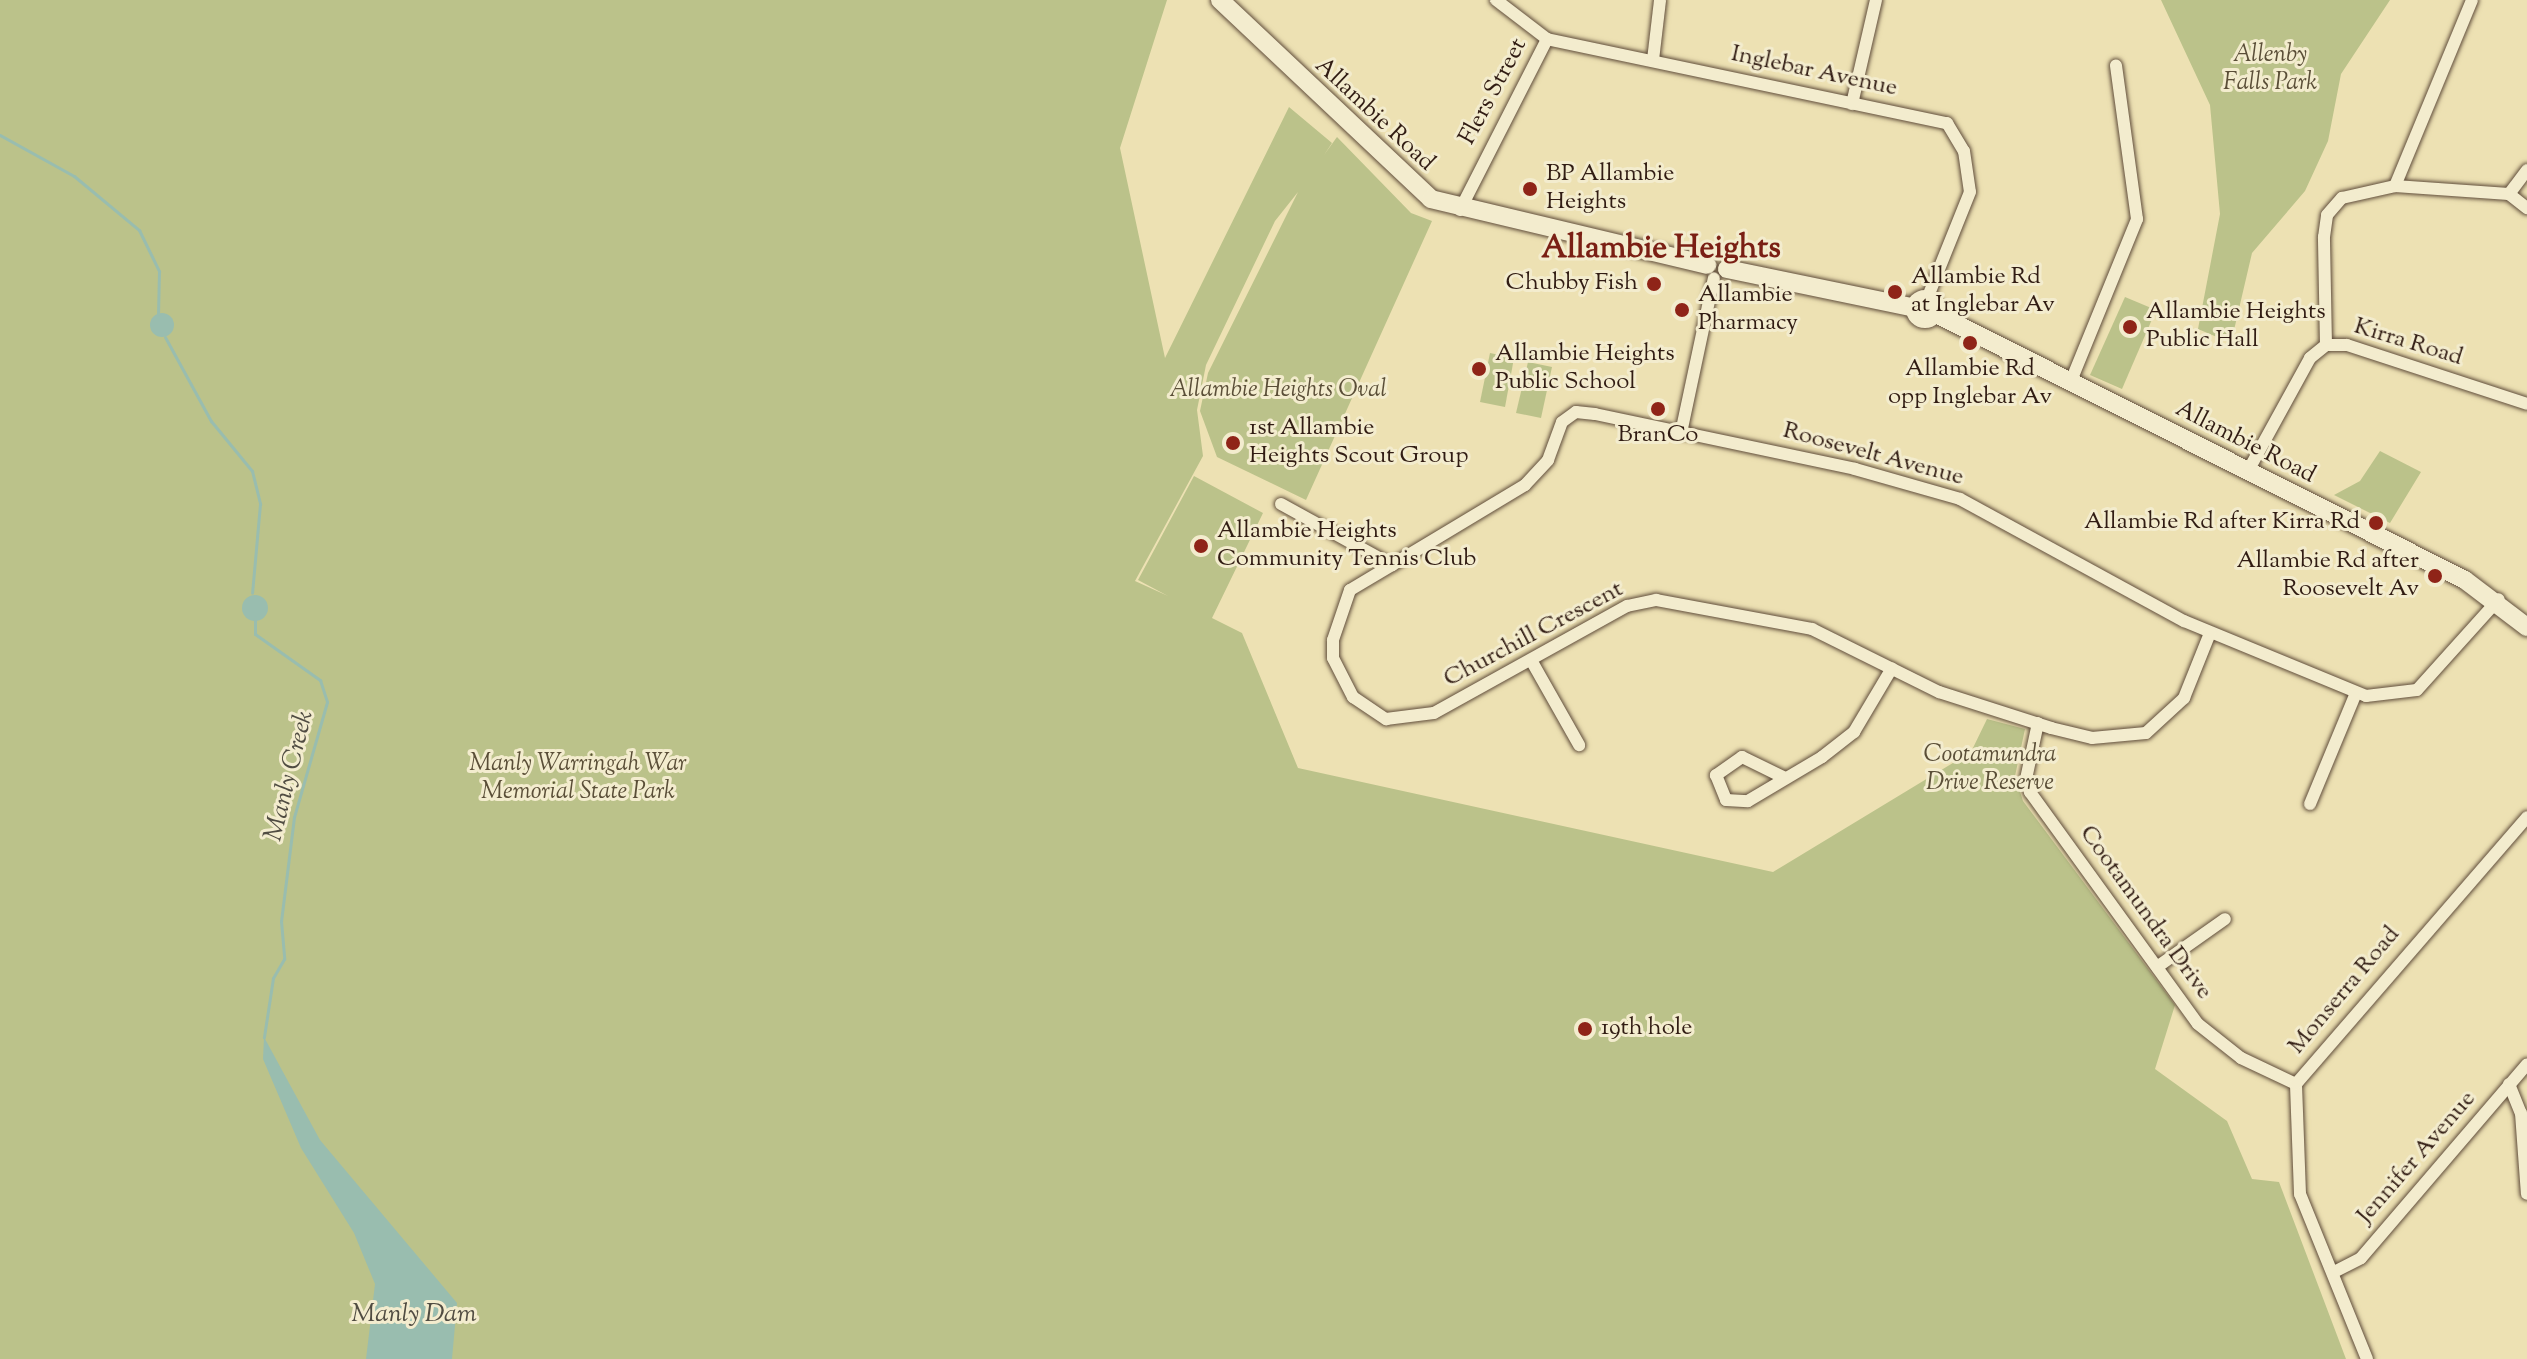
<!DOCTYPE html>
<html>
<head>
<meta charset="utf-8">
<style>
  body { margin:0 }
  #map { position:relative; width:2527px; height:1359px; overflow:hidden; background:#ede1b3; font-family:"Sorts Mill Goudy",serif }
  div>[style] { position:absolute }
  .green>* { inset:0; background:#bbc28a }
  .water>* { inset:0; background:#99bdaf }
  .round { border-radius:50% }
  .stream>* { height:3px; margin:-1.5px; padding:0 1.5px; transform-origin:1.5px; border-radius:1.5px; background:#99bdaf }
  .roads { filter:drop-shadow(0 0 2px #604d3b) drop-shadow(0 0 2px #604d3b) }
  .minor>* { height:12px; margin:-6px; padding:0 6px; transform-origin:6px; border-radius:6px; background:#f3ecce }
  .secondary>* { height:18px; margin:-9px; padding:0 9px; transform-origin:9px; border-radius:9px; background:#f3ecce }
  .secondary>.ring { margin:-9px; padding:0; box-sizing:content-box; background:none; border:18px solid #f3ecce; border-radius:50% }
  .dots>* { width:22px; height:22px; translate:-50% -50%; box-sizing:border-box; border:4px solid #f3ecce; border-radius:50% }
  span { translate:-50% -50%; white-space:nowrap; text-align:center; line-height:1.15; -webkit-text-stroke:6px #f3ecce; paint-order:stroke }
  .park-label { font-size:24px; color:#5a4e37; font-style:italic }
  .street-label { font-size:24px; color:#311c13 }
  .poi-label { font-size:24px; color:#311c13 }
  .left { translate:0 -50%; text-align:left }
  .right { translate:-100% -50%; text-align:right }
  .water-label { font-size:26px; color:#504c42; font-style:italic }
  .district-label { font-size:32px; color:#7a1f14; font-weight:700 }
</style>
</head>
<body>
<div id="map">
  <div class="green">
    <i style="clip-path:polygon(0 0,1167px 0,1120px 148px,1165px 358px,1289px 107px,1332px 143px,1324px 155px,1337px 137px,1411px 213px,1432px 221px,1306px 500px,1217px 457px,1200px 411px,1208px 373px,1298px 192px,1275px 221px,1206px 365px,1197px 410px,1203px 456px,1135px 581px,1168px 596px,1138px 580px,1194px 476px,1263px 513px,1212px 618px,1242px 633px,1298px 768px,1773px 872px,1971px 752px,1987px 719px,2025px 729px,2015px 776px,2023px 801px,2175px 1005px,2155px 1069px,2227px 1121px,2252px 1179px,2279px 1182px,2346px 1359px,0 1359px)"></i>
    <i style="clip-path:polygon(2161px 0,2390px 0,2341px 74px,2328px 141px,2305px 191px,2252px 253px,2231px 343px,2198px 329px,2220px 214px,2210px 105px)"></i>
    <i style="clip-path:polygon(2125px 297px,2156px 310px,2122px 389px,2090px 375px)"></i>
    <i style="clip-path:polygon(1490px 353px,1514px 358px,1505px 407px,1480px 402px)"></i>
    <i style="clip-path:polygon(1528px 362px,1552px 367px,1541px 418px,1516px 413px)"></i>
    <i style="clip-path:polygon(2380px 451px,2421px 472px,2390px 523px,2334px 495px,2360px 481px)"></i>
  </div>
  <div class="water">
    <i class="round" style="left:150px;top:313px;width:24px;height:24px"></i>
    <i class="round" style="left:242px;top:595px;width:26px;height:26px"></i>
    <i style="clip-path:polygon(264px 1037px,320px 1140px,457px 1303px,452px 1359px,366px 1359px,375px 1284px,354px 1233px,301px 1148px,263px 1059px)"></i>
  </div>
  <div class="stream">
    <i style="left:0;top:135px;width:85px;rotate:29deg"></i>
    <i style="left:74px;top:176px;width:85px;rotate:39.7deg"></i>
    <i style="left:139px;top:230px;width:46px;rotate:64deg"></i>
    <i style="left:159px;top:271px;width:43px;rotate:91.3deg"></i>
    <i style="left:165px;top:337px;width:96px;rotate:61.3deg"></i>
    <i style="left:211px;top:421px;width:65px;rotate:50.6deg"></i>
    <i style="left:252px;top:471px;width:34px;rotate:76deg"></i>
    <i style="left:260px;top:504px;width:89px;rotate:95.1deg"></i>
    <i style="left:255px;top:617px;width:17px;rotate:90deg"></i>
    <i style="left:255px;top:634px;width:80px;rotate:35.3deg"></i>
    <i style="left:320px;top:680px;width:23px;rotate:72deg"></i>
    <i style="left:327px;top:702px;width:120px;rotate:106deg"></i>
    <i style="left:294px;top:817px;width:105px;rotate:97.1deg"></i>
    <i style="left:281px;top:921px;width:38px;rotate:85deg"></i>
    <i style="left:284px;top:959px;width:22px;rotate:120deg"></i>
    <i style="left:273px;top:978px;width:60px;rotate:98.7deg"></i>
  </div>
  <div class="roads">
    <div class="minor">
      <i style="left:1496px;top:0;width:64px;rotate:37.4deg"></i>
      <i style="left:1547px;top:39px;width:409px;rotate:11.9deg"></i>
      <i style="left:1947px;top:123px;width:33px;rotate:59deg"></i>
      <i style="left:1964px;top:151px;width:41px;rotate:81.7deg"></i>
      <i style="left:1970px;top:192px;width:115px;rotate:111.9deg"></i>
      <i style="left:1653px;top:60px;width:60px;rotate:-83.3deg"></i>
      <i style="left:1852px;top:104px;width:107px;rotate:-77deg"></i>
      <i style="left:2395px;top:186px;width:201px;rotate:-67.5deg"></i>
      <i style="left:2509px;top:194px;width:30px;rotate:-53deg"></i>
      <i style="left:1460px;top:210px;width:192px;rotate:-63deg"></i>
      <i style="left:2326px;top:345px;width:108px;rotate:-91.1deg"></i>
      <i style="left:2324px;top:237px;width:22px;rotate:-82deg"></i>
      <i style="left:2327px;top:215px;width:23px;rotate:-49deg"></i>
      <i style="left:2342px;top:198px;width:54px;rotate:-12.8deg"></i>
      <i style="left:2395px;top:186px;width:114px;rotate:4deg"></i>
      <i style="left:2509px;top:194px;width:23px;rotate:38deg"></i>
      <i style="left:2071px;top:381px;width:175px;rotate:-67.8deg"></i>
      <i style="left:2137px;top:219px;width:155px;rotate:-97.8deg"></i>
      <i style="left:1681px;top:433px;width:158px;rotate:-78deg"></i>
      <i style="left:2248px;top:471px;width:129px;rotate:-61.2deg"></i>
      <i style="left:2310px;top:358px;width:21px;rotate:-39deg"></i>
      <i style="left:2326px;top:345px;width:21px"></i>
      <i style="left:2347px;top:345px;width:189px;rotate:18.1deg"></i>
      <i style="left:1281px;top:504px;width:127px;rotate:28.8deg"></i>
      <i style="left:1392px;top:565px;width:155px;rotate:-31deg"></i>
      <i style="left:1525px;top:485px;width:34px;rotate:-47deg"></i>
      <i style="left:1548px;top:460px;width:40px;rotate:-69.8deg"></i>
      <i style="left:1562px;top:422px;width:17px;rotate:-36deg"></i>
      <i style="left:1576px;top:412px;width:19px;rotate:6deg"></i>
      <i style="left:1595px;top:414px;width:266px;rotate:11.9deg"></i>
      <i style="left:1855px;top:469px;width:109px;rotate:15.9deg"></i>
      <i style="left:1960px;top:499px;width:255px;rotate:28.6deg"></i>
      <i style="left:2184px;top:621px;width:197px;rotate:22.4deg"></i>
      <i style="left:2366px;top:696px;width:51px;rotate:-6.7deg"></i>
      <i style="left:2417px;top:690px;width:122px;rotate:-48deg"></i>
      <i style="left:1392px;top:565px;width:49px;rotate:149.2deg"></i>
      <i style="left:1350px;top:590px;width:53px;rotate:108.8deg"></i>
      <i style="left:1333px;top:640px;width:18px;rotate:90deg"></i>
      <i style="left:1333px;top:658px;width:44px;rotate:62.9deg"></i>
      <i style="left:1353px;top:697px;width:40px;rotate:34deg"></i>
      <i style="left:1386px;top:719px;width:48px;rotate:-7.1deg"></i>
      <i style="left:1434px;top:713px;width:221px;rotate:-29deg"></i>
      <i style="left:1627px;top:606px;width:30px;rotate:-12deg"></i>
      <i style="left:1656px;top:600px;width:159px;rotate:10.5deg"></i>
      <i style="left:1812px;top:629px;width:142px;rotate:26.4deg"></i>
      <i style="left:1939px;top:692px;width:118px;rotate:17.8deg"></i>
      <i style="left:2051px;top:728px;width:42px;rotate:13.7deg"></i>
      <i style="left:2092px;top:738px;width:54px;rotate:-5.3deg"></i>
      <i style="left:2146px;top:733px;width:52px;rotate:-42.6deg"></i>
      <i style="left:2184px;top:698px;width:70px;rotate:-68.2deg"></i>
      <i style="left:1531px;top:660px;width:98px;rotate:60.5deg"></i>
      <i style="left:2038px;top:723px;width:57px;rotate:102.1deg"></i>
      <i style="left:2026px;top:779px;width:14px;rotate:73deg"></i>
      <i style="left:2030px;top:792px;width:286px;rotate:54.1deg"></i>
      <i style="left:2198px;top:1024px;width:55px;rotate:38.3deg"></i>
      <i style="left:2241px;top:1058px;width:61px;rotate:25.3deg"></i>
      <i style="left:1785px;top:778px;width:48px;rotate:-154deg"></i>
      <i style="left:1742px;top:757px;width:32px;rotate:145deg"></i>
      <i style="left:1716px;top:775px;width:27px;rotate:68deg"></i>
      <i style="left:1726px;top:800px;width:22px;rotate:3deg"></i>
      <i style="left:1748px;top:801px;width:86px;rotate:-30.7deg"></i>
      <i style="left:1822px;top:757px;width:41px;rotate:-38deg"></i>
      <i style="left:1854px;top:732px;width:74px;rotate:-59.3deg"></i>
      <i style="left:2310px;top:804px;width:120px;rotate:-67.5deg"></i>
      <i style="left:2157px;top:967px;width:83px;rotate:-35.2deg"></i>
      <i style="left:2509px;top:1084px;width:31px;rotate:68deg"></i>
      <i style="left:2521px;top:1113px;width:81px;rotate:85.8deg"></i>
      <i style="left:2334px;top:1272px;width:30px;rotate:-27deg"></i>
      <i style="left:2361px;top:1258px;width:255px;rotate:-49.4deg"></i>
      <i style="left:2367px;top:1359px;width:178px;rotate:-112.1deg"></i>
      <i style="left:2300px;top:1194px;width:110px;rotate:-92.1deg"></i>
      <i style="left:2296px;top:1084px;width:353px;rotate:-49.1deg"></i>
    </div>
    <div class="secondary">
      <i style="left:1220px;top:0;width:290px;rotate:43.3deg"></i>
      <i style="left:1431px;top:199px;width:284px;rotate:13.4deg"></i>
      <i style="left:1727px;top:269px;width:192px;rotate:11.7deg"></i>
      <i class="ring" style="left:1915px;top:299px;width:2px;height:2px"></i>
      <i style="left:1934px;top:313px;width:594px;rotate:26.69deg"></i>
      <i style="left:2465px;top:580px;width:78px;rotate:37.2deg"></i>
    </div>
  </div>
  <div class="dots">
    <i style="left:1530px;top:189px;background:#8f2418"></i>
    <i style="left:1654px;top:284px;background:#8f2418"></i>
    <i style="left:1895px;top:292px;background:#8f2418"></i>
    <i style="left:1682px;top:310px;background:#8f2418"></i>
    <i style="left:2130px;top:327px;background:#8f2418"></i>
    <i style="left:1970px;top:343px;background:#8f2418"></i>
    <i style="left:1479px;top:369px;background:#8f2418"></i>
    <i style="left:1658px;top:409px;background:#8f2418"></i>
    <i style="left:1233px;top:443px;background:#8f2418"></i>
    <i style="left:2376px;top:523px;background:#8f2418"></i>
    <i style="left:1201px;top:546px;background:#8f2418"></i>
    <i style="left:2435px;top:576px;background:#8f2418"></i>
    <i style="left:1585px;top:1029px;background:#8f2418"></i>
  </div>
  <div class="park-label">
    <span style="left:2270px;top:70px">Allenby<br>Falls Park</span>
    <span style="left:1278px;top:391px">Allambie Heights Oval</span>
    <span style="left:1990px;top:770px">Cootamundra<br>Drive Reserve</span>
    <span style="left:578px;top:779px">Manly Warringah War<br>Memorial State Park</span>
  </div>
  <div class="street-label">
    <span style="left:1814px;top:72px;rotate:12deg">Inglebar Avenue</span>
    <span style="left:1494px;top:92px;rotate:-62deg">Flers Street</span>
    <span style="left:1374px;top:115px;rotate:43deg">Allambie Road</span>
    <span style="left:2408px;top:343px;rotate:17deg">Kirra Road</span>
    <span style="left:2245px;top:443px;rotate:27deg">Allambie Road</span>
    <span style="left:1873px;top:455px;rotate:15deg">Roosevelt Avenue</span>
    <span style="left:1534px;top:635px;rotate:-28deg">Churchill Crescent</span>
    <span style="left:2145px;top:913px;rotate:54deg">Cootamundra Drive</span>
    <span style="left:2345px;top:991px;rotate:-50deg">Monserra Road</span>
    <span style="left:2417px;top:1158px;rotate:-49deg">Jennifer Avenue</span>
  </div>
  <div class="poi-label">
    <span class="left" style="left:1546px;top:189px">BP Allambie<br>Heights</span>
    <span class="left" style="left:1911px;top:292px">Allambie Rd<br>at Inglebar Av</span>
    <span class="right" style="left:1638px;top:284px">Chubby Fish</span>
    <span class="left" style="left:1698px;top:310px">Allambie<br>Pharmacy</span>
    <span class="left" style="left:2146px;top:327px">Allambie Heights<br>Public Hall</span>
    <span class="left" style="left:1495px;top:369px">Allambie Heights<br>Public School</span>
    <span style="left:1970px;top:384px">Allambie Rd<br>opp Inglebar Av</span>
    <span class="left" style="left:1249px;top:443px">1st Allambie<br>Heights Scout Group</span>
    <span style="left:1658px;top:436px">BranCo</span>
    <span class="right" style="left:2360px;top:523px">Allambie Rd after Kirra Rd</span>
    <span class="left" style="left:1217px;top:546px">Allambie Heights<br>Community Tennis Club</span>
    <span class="right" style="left:2419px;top:576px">Allambie Rd after<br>Roosevelt Av</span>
    <span class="left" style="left:1601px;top:1029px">19th hole</span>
  </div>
  <div class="water-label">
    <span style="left:290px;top:776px;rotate:-76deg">Manly Creek</span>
    <span style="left:414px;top:1315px">Manly Dam</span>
  </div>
  <div class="district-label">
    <span style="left:1661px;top:249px">Allambie Heights</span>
  </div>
</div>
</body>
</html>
